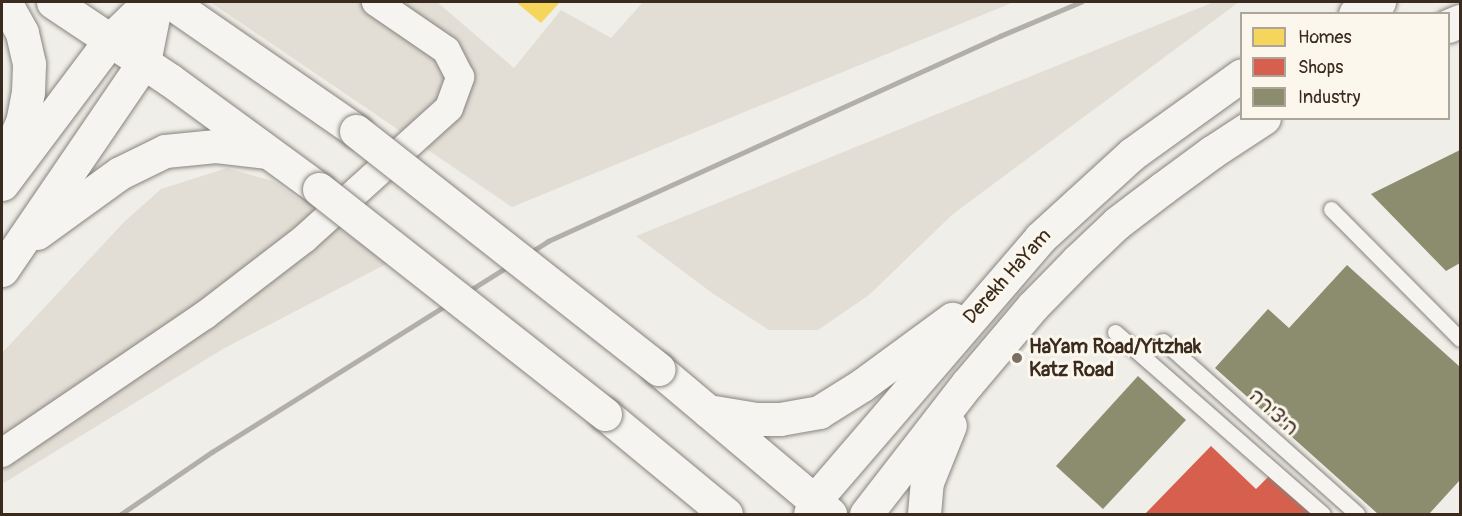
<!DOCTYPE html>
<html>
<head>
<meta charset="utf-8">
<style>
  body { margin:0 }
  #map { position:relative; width:1462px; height:516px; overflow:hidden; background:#f0eee8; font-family:Pangolin,"Playpen Sans Hebrew",sans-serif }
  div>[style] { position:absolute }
  .green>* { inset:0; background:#e3ded5 }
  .homes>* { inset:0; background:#f6d55c }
  .shops>* { inset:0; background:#d6604d }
  .industry>* { inset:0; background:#8c8c6e }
  .roads { filter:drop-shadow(0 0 2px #88837e) drop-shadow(0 0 2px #88837e) }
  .service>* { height:15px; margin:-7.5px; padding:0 7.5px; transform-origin:7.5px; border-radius:7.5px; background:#f5f4f0 }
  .minor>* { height:28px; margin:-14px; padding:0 14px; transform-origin:14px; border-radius:14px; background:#f5f4f0 }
  .primary>* { height:33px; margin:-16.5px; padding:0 16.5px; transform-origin:16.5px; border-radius:16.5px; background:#f5f4f0 }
  .rail>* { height:4.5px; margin:-2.25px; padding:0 2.25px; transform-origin:2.25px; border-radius:2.25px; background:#b2afab }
  .bridges { filter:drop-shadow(0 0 2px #88837e) drop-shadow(0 0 2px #88837e) }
  .primary-bridge>* { height:33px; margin:-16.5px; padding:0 16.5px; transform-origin:16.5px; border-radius:16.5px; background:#f5f4f0 }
  .dots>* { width:16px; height:16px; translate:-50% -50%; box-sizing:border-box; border:3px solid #fbf7ec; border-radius:50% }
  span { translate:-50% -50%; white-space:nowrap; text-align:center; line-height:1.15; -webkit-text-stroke:6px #fbf7ec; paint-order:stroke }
  .street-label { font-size:20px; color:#3b2a1e }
  .poi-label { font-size:20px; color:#3b2a1e; font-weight:700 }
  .left { translate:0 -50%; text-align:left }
  .frame { position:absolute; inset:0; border:3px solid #3b2a1e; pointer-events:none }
  .legend { position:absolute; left:1240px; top:12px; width:210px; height:108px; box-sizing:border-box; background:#fbf7ec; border:2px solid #aea59a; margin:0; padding:8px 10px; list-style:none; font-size:18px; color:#3b2a1e }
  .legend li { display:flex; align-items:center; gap:12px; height:30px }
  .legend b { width:30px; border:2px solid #aea59a }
</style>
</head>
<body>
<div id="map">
  <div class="green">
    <i style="clip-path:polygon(210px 2px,437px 2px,514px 68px,561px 10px,611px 38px,643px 2px,1014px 2px,512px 207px)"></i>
    <i style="clip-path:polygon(1214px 2px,1239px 2px,953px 214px,869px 295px,818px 330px,769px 330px,712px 293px,636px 236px)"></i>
    <i style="clip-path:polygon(227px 168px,273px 181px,388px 263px,223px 349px,2px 484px,2px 353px,124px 222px,161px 189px)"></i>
  </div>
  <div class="homes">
    <i style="clip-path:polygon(516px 2px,560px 2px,541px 23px)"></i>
  </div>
  <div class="shops">
    <i style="clip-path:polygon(1211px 446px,1256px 489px,1271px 474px,1314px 514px,1145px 514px)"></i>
  </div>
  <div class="industry">
    <i style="clip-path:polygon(1460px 150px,1460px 263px,1446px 271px,1371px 194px)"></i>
    <i style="clip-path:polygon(1347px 265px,1460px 367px,1460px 480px,1429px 514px,1378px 514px,1215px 368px,1268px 309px,1289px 328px)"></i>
    <i style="clip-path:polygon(1138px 376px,1186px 420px,1103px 509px,1056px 466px)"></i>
  </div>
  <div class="roads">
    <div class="service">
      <i style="left:1331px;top:209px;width:183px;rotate:45.2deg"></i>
      <i style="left:1115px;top:332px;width:276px;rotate:41.2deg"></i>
      <i style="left:1163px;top:341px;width:260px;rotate:41.7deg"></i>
    </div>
    <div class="minor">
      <i style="left:2px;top:453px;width:245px;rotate:-34.2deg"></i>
      <i style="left:205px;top:315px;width:125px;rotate:-37.5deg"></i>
      <i style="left:304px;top:239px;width:195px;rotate:-42.1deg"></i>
      <i style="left:449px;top:108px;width:33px;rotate:-70deg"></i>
      <i style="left:460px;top:77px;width:30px;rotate:-117deg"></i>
      <i style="left:446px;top:50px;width:85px;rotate:-145.6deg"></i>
    </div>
    <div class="primary">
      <i style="left:5px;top:2px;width:35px;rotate:61deg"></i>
      <i style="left:22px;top:33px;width:32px;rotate:77deg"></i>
      <i style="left:29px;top:64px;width:28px;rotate:92deg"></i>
      <i style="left:28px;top:92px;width:31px;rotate:101deg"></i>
      <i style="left:22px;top:122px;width:36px;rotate:114deg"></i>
      <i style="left:53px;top:2px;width:141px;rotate:33.7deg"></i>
      <i style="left:170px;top:80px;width:185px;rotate:36.2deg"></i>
      <i style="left:170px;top:2px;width:226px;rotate:34.7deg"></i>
      <i style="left:1355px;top:14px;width:27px;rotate:-27deg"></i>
      <i style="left:1448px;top:26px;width:13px;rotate:-23deg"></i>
      <i style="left:2px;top:184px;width:180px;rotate:-53.1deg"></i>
      <i style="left:110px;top:40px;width:54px;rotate:-44.3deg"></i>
      <i style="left:37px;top:233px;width:102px;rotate:-35.9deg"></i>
      <i style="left:120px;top:173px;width:50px;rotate:-26.1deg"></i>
      <i style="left:165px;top:151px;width:51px;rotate:-5.6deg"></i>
      <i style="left:216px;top:146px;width:50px;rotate:6.8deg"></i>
      <i style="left:2px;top:270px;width:252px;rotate:-55.7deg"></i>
      <i style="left:144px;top:62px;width:61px;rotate:-78.7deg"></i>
      <i style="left:658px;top:369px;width:225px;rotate:40.1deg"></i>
      <i style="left:708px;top:411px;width:49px;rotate:9.5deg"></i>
      <i style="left:756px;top:419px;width:24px"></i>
      <i style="left:780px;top:419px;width:40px;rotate:-10deg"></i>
      <i style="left:819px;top:412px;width:51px;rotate:-32.1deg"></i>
      <i style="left:862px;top:385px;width:112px;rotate:-36.3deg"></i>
      <i style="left:605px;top:414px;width:157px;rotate:39.6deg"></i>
      <i style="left:810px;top:514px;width:14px;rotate:-73deg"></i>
      <i style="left:814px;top:501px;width:347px;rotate:-49.3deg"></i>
      <i style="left:1040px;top:238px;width:125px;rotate:-42.4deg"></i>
      <i style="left:1132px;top:154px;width:135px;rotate:-35.7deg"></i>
      <i style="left:866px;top:514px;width:165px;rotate:-52.2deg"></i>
      <i style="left:967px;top:384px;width:102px;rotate:-49.8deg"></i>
      <i style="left:1033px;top:306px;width:63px;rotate:-45.6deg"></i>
      <i style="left:1077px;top:261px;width:55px;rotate:-43.5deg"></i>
      <i style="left:1117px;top:223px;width:58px;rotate:-37.3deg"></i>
      <i style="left:1163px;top:188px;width:61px;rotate:-36.3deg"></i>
      <i style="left:1212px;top:152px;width:62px;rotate:-33.2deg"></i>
      <i style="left:924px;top:514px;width:32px;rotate:-85deg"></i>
      <i style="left:927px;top:482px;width:61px;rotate:-68deg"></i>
    </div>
  </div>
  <div class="rail">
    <i style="left:121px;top:514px;width:110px;rotate:-34.3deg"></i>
    <i style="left:212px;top:452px;width:397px;rotate:-32.1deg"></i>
    <i style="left:548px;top:241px;width:496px;rotate:-24.4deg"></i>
    <i style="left:1000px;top:36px;width:88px;rotate:-22.8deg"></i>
  </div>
  <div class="bridges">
    <div class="primary-bridge">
      <i style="left:356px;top:131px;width:385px;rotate:38.2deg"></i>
      <i style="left:319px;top:189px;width:364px;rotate:38.2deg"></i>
    </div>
  </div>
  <div class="dots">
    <i style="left:1017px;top:358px;background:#7a6f65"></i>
  </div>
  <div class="street-label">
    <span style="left:1007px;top:276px;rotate:-48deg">Derekh HaYam</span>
    <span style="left:1274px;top:412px;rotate:42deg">היצירה</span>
  </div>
  <div class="poi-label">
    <span class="left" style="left:1029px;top:358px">HaYam Road/Yitzhak<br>Katz Road</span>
  </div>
  <div class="frame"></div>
  <ul class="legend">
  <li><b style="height:16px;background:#f6d55c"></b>Homes</li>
  <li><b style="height:16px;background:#d6604d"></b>Shops</li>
  <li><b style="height:16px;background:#8c8c6e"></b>Industry</li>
  </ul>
</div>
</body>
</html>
